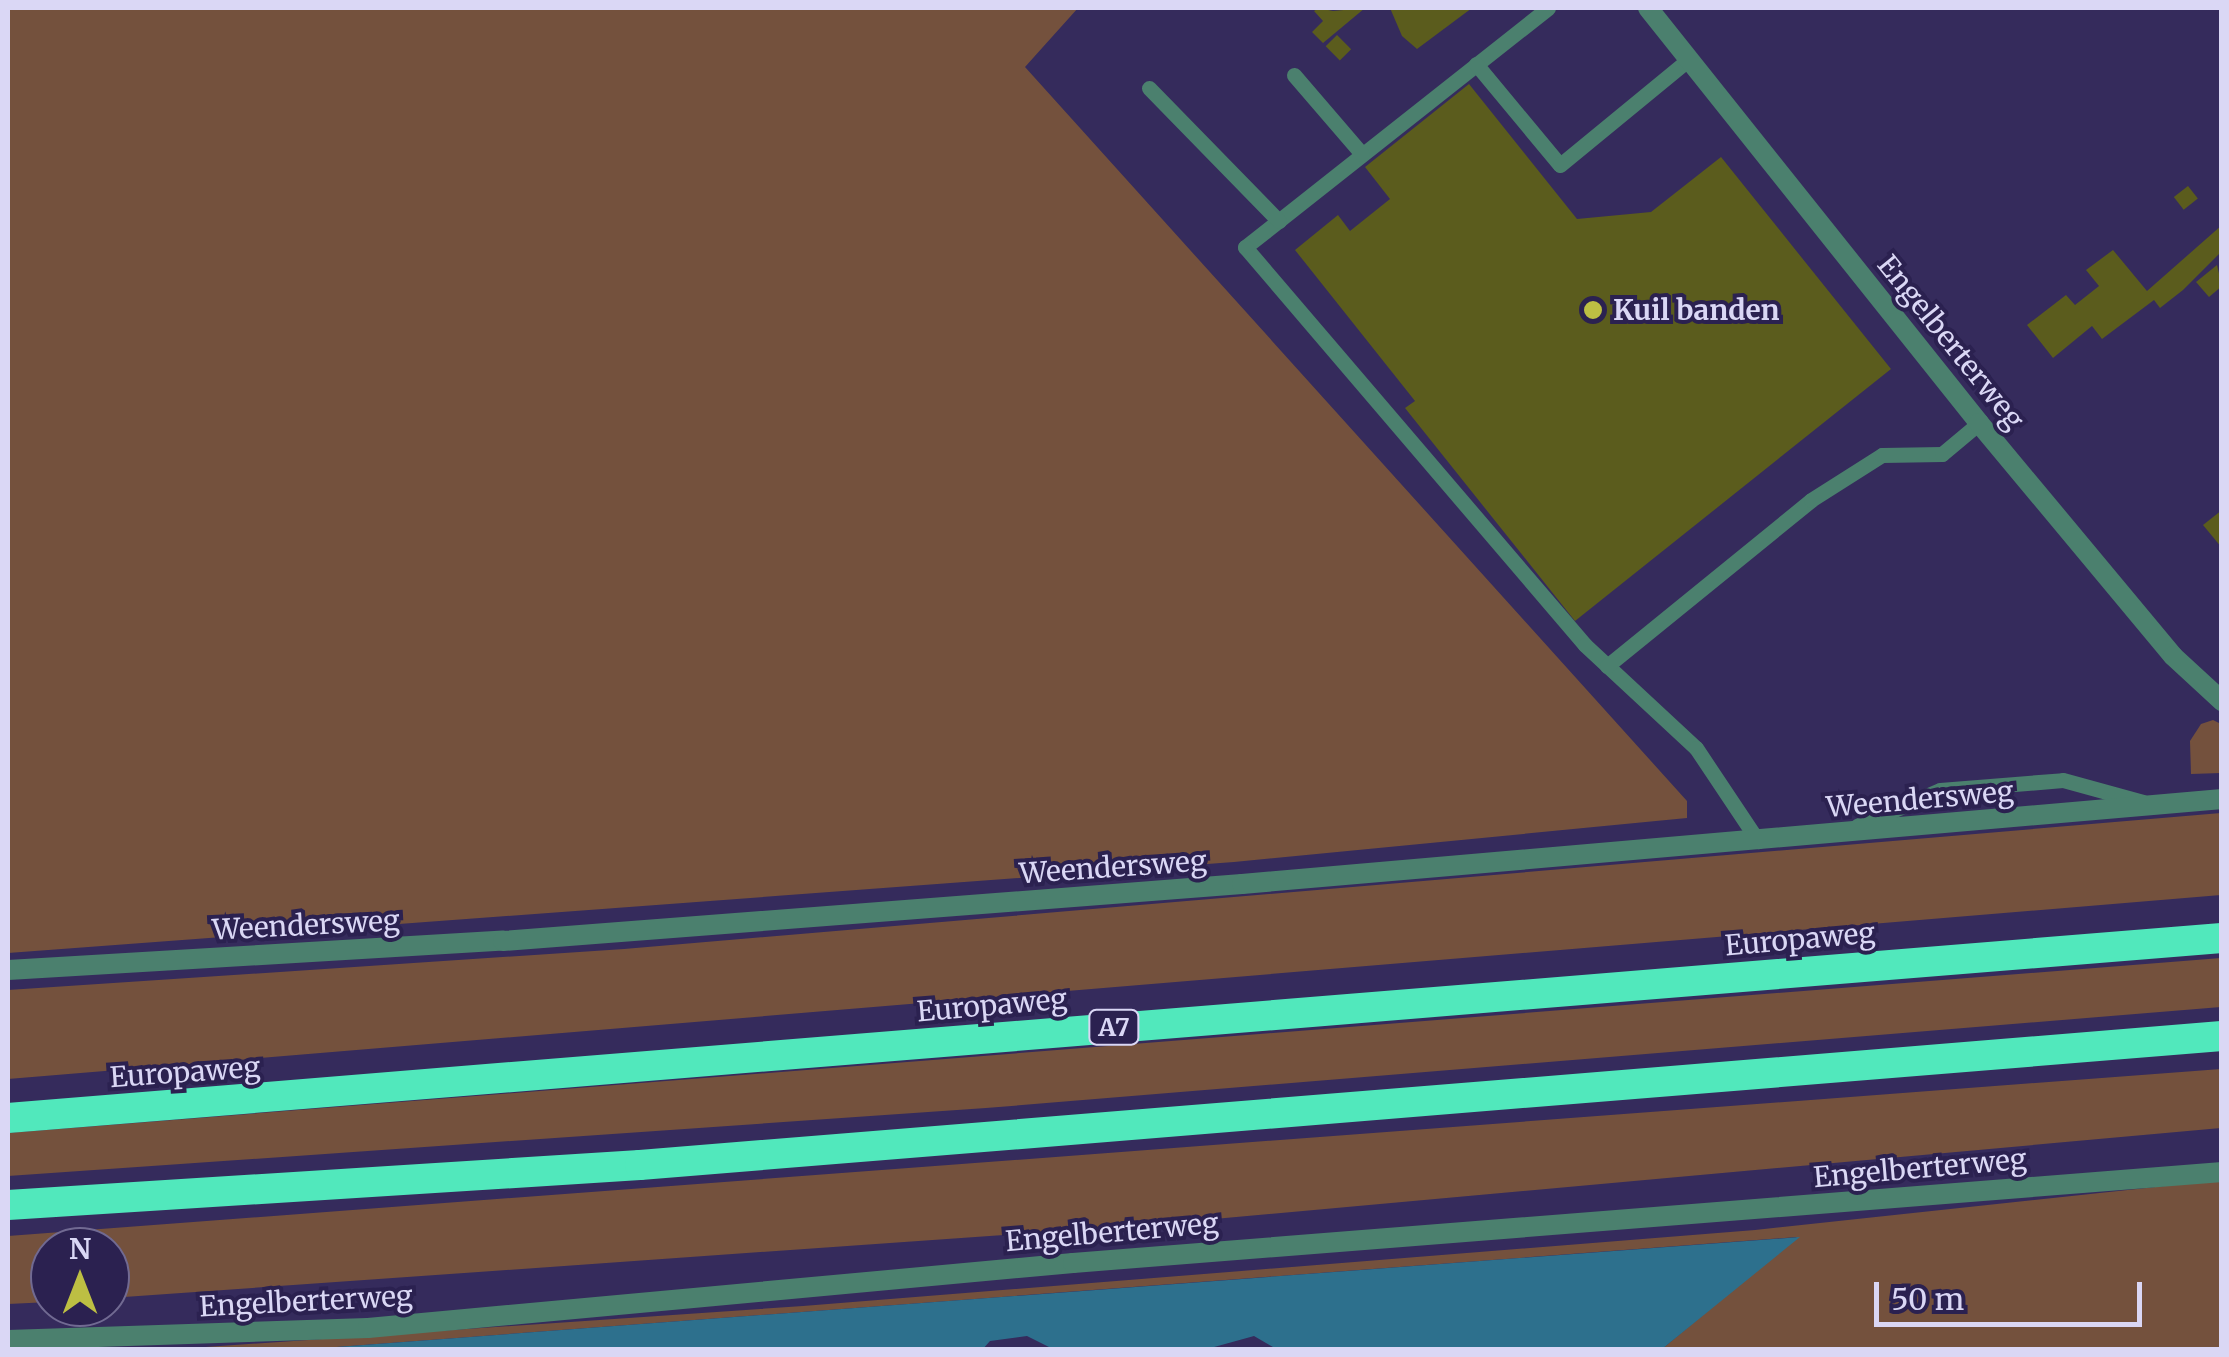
<!DOCTYPE html>
<html>
<head>
<meta charset="utf-8">
<style>
  body { margin:0 }
  #map { position:relative; width:2229px; height:1357px; overflow:hidden; background:#352b5c; font-family:Merriweather,serif }
  div>[style] { position:absolute }
  .green>* { inset:0; background:#74513d }
  .water>* { inset:0; background:#2d708d }
  .building>* { inset:0; background:#5b5c1d; transform-origin:0 0 }
  .service>* { height:15px; margin:-7.5px; padding:0 7.5px; transform-origin:7.5px; border-radius:7.5px; background:#4b806e }
  .minor>* { height:20px; margin:-10px; padding:0 10px; transform-origin:10px; border-radius:10px; background:#4b806e }
  .tertiary>* { height:20px; margin:-10px; padding:0 10px; transform-origin:10px; border-radius:10px; background:#4b806e }
  .motorway>* { height:30px; margin:-15px; padding:0 15px; transform-origin:15px; border-radius:15px; background:#51e8bc }
  .dots>* { width:28px; height:28px; translate:-50% -50%; box-sizing:border-box; border:5px solid #2b2150; border-radius:50% }
  span { translate:-50% -50%; white-space:nowrap; text-align:center; line-height:1.15; -webkit-text-stroke:8px #2b2150; paint-order:stroke }
  .shield-label span { padding:2px 8px; background:#2b2150; border:2px solid; border-radius:8px; -webkit-text-stroke-width:0 }
  .shield-label { font-size:25px; color:#dad7f5; font-weight:700 }
  .poi-label { font-size:28px; color:#dad7f5; font-weight:700 }
  .left { translate:0 -50%; text-align:left }
  .street-label { font-size:28px; color:#dad7f5 }
  .frame { position:absolute; inset:0; border:10px solid #dad7f5; pointer-events:none }
  .north { position:absolute; left:30px; top:1227px; width:100px; height:100px; box-sizing:border-box; background:#2b2150; border:2px solid #716a92; border-radius:50%; rotate:0deg; font-size:28px; font-weight:700; line-height:40px; text-align:center; color:#dad7f5 }
  .north::after { content:''; display:block; margin:auto; width:35px; height:45px; background:#bdbf43; clip-path:polygon(50% 0,100% 100%,50% 72%,0 100%) }
  .scale { position:absolute; left:1874px; top:1282px; width:268px; height:45px; box-sizing:border-box; border:5px solid #dad7f5; border-top:0; padding-left:12px; font-size:30px; line-height:35px; white-space:nowrap; color:#dad7f5; -webkit-text-stroke:8px #2b2150; paint-order:stroke }
</style>
</head>
<body>
<div id="map">
  <div class="green">
    <div style="clip-path:polygon(8px 8px,1078px 8px,1025px 67px,1687px 801px,1687px 818px,1234px 862px,8px 953px)"></div>
    <div style="clip-path:polygon(2213px 720px,2221px 724px,2221px 773px,2191px 774px,2190px 741px,2201px 724px)"></div>
    <div style="clip-path:polygon(2221px 813px,2221px 895px,8px 1079px,8px 990px,624px 949px)"></div>
    <div style="clip-path:polygon(2221px 958px,2221px 1007px,986px 1108px,8px 1176px,8px 1133px)"></div>
    <div style="clip-path:polygon(2221px 1069px,2221px 1128px,1159px 1224px,110px 1298px,110px 1247px,50px 1247px,50px 1302px,8px 1304px,8px 1236px)"></div>
    <div style="clip-path:polygon(2221px 1180px,2221px 1349px,1662px 1349px,1797px 1237px,310px 1349px,162px 1350px,803px 1306px,1755px 1230px)"></div>
  </div>
  <div class="water">
    <div style="clip-path:polygon(1800px 1237px,1662px 1349px,1278px 1350px,1254px 1336px,1207px 1349px,1055px 1350px,1027px 1336px,990px 1341px,982px 1350px,310px 1349px)"></div>
  </div>
  <div class="building">
    <div style="clip-path:polygon(1319px 8px,1333px 11px,1365px 8px,1323px 43px,1312px 32px,1323px 21px,1314px 11px)"></div>
    <div style="clip-path:polygon(1390px 8px,1472px 8px,1417px 49px,1402px 36px)"></div>
    <div style="left:1337px;top:35px;width:20px;height:16px;rotate:45deg"></div>
    <div style="clip-path:polygon(1469px 84px,1577px 219px,1651px 212px,1721px 157px,1891px 369px,1575px 621px,1405px 408px,1415px 401px,1295px 250px,1338px 215px,1350px 231px,1390px 199px,1365px 167px)"></div>
    <div style="left:2188px;top:186px;width:16px;height:18px;rotate:52deg"></div>
    <div style="clip-path:polygon(2222px 225px,2222px 251px,2183px 290px,2160px 308px,2154px 300px,2102px 339px,2092px 326px,2053px 358px,2027px 325px,2066px 295px,2075px 305px,2099px 286px,2086px 270px,2113px 250px,2147px 291px)"></div>
    <div style="clip-path:polygon(2217px 265px,2222px 286px,2209px 297px,2196px 282px)"></div>
    <div style="clip-path:polygon(2222px 510px,2222px 548px,2203px 525px)"></div>
  </div>
  <div class="service">
    <div style="left:1548px;top:8px;width:386px;rotate:141.7deg"></div>
    <div style="left:1245px;top:247px;width:523px;rotate:49.49deg"></div>
    <div style="left:1585px;top:645px;width:151px;rotate:42.9deg"></div>
    <div style="left:1696px;top:748px;width:112px;rotate:56.3deg"></div>
    <div style="left:1476px;top:64px;width:131px;rotate:50.3deg"></div>
    <div style="left:1560px;top:165px;width:167px;rotate:-39.4deg"></div>
    <div style="left:1294px;top:75px;width:104px;rotate:49.3deg"></div>
    <div style="left:1149px;top:88px;width:186px;rotate:45.7deg"></div>
    <div style="left:1607px;top:666px;width:263px;rotate:-39.1deg"></div>
    <div style="left:1811px;top:500px;width:84px;rotate:-32.4deg"></div>
    <div style="left:1882px;top:455px;width:60px;rotate:-1deg"></div>
    <div style="left:1942px;top:454px;width:48px;rotate:-40deg"></div>
    <div style="left:1857px;top:826px;width:90px;rotate:-23.4deg"></div>
    <div style="left:1940px;top:790px;width:123px;rotate:-4.6deg"></div>
    <div style="left:2063px;top:780px;width:83px;rotate:15.4deg"></div>
  </div>
  <div class="minor">
    <div style="left:8px;top:970px;width:496px;rotate:-3.4deg"></div>
    <div style="left:503px;top:941px;width:741px;rotate:-4.41deg"></div>
    <div style="left:1242px;top:884px;width:984px;rotate:-4.96deg"></div>
    <div style="left:8px;top:1340px;width:360px;rotate:-1.9deg"></div>
    <div style="left:368px;top:1328px;width:708px;rotate:-5.27deg"></div>
    <div style="left:1073px;top:1263px;width:1153px;rotate:-4.53deg"></div>
  </div>
  <div class="tertiary">
    <div style="left:1648px;top:8px;width:531px;rotate:51.42deg"></div>
    <div style="left:1979px;top:423px;width:303px;rotate:50.2deg"></div>
    <div style="left:2173px;top:656px;width:67px;rotate:42.6deg"></div>
  </div>
  <div class="motorway">
    <div style="left:8px;top:1118px;width:2221px;rotate:-4.65deg"></div>
    <div style="left:8px;top:1205px;width:633px;rotate:-3.62deg"></div>
    <div style="left:640px;top:1165px;width:1587px;rotate:-4.66deg"></div>
  </div>
  <div class="dots">
    <div style="left:1593px;top:310px;background:#bdbf43"></div>
  </div>
  <div class="shield-label">
    <span style="left:1114px;top:1027px">A7</span>
  </div>
  <div class="poi-label">
    <span class="left" style="left:1613px;top:310px">Kuil banden</span>
  </div>
  <div class="street-label">
    <span style="left:1951px;top:342px;rotate:51deg">Engelberterweg</span>
    <span style="left:1920px;top:799px;rotate:-5deg">Weendersweg</span>
    <span style="left:1113px;top:867px;rotate:-4deg">Weendersweg</span>
    <span style="left:306px;top:925px;rotate:-3deg">Weendersweg</span>
    <span style="left:1800px;top:939px;rotate:-5deg">Europaweg</span>
    <span style="left:992px;top:1005px;rotate:-5deg">Europaweg</span>
    <span style="left:185px;top:1072px;rotate:-4deg">Europaweg</span>
    <span style="left:1920px;top:1168px;rotate:-5deg">Engelberterweg</span>
    <span style="left:1112px;top:1232px;rotate:-5deg">Engelberterweg</span>
    <span style="left:306px;top:1301px;rotate:-3deg">Engelberterweg</span>
  </div>
  <div class="frame"></div>
  <div class="north">N</div>
  <div class="scale">50 m</div>
</div>
</body>
</html>
